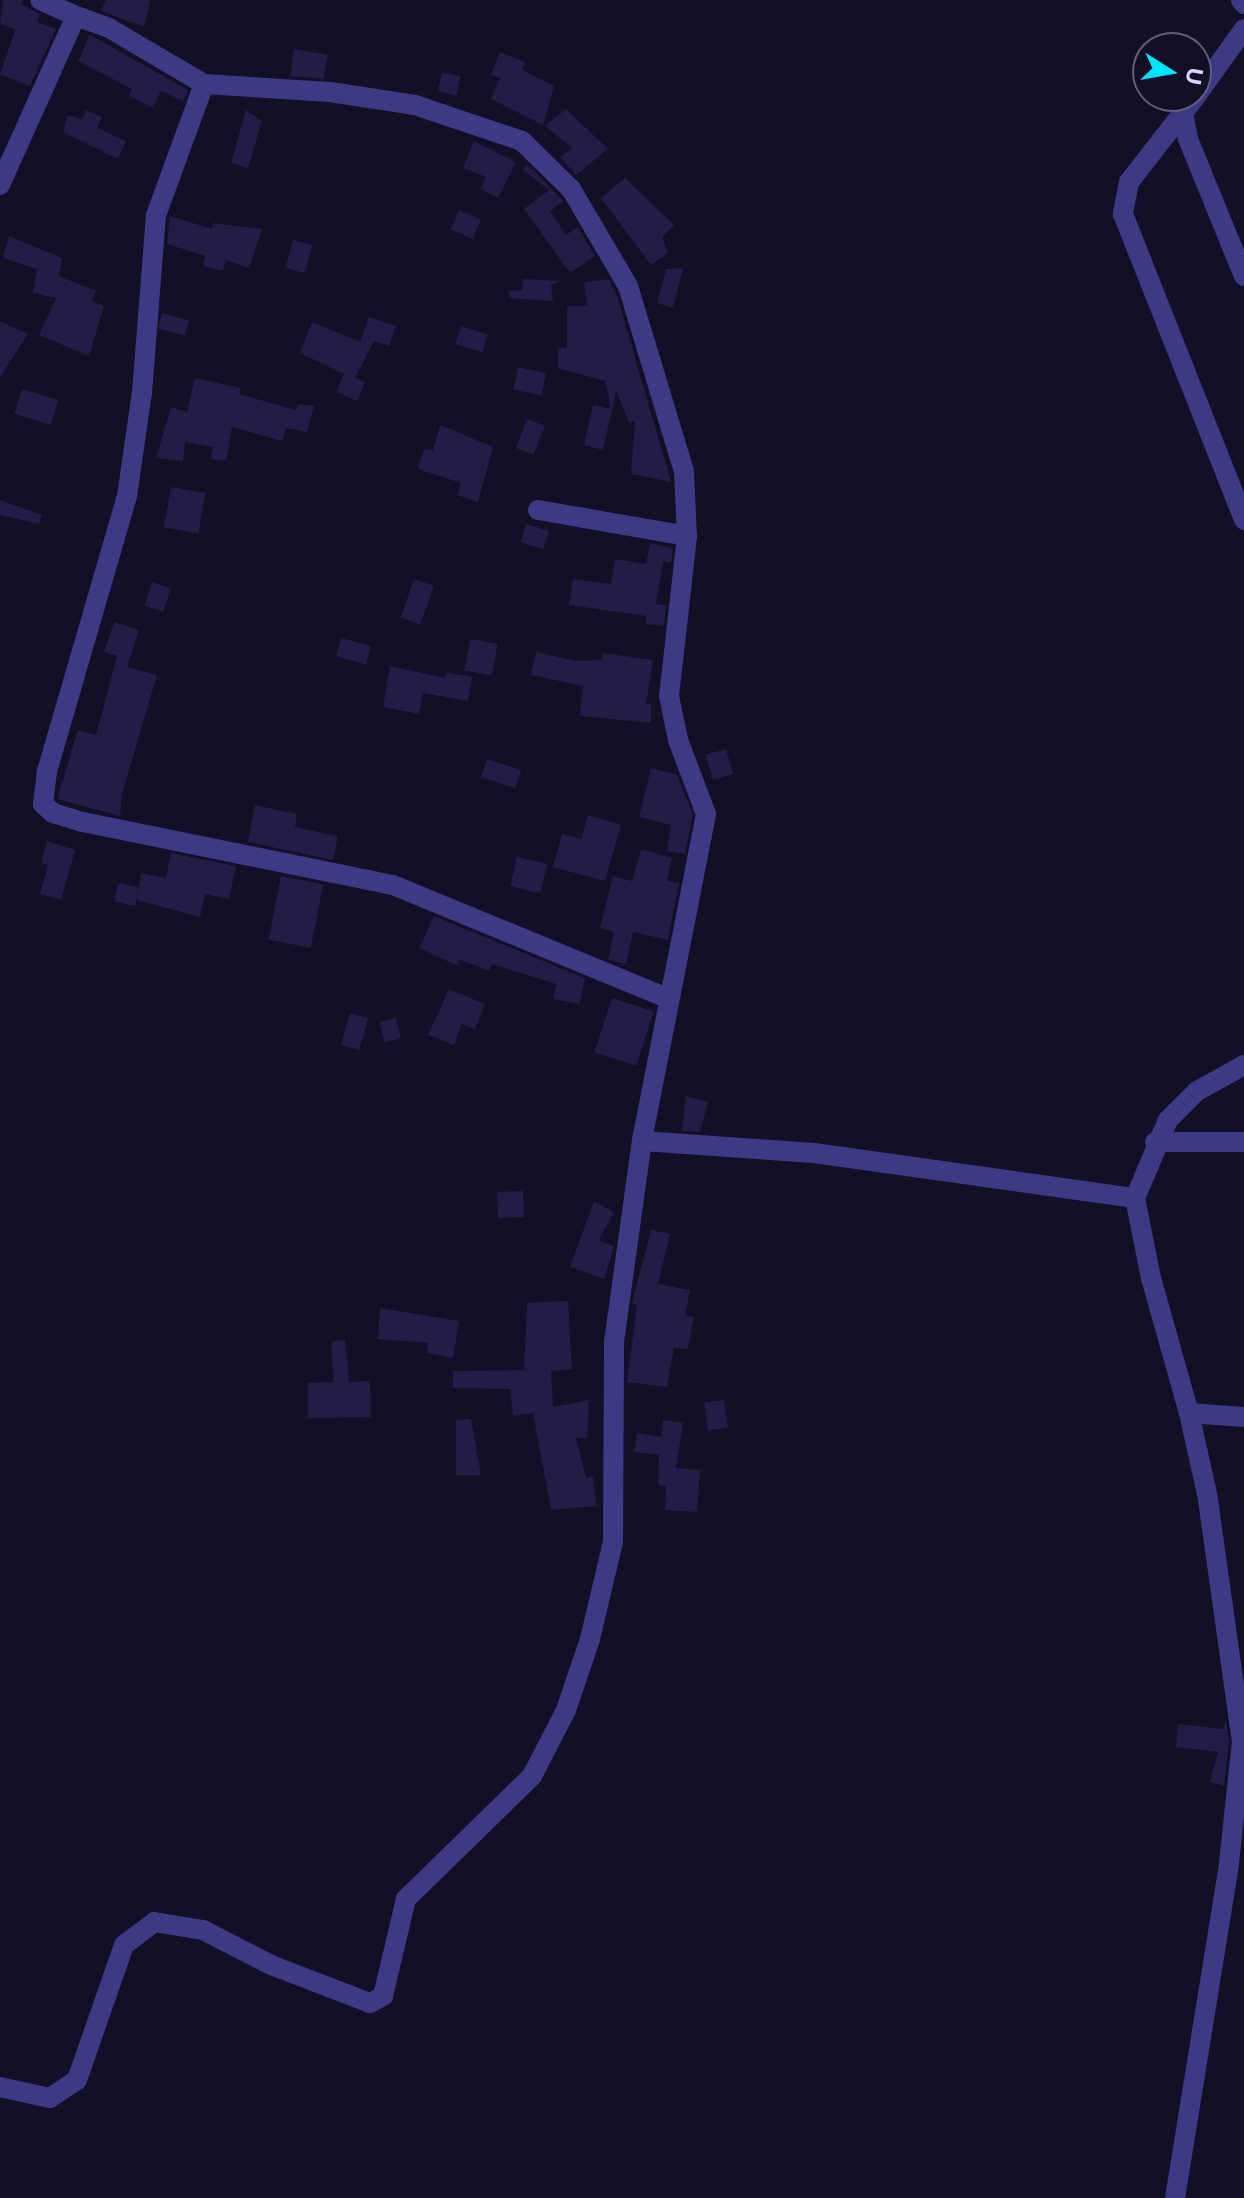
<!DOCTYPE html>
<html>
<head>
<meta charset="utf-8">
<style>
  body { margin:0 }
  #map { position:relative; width:1244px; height:2198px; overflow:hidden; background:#130f26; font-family:Montserrat,sans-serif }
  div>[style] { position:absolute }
  .building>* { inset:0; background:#241b47; transform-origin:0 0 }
  .minor>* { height:20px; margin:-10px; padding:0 10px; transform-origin:10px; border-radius:10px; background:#3d3a85 }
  span { translate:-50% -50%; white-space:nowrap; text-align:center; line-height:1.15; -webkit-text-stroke:6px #130f26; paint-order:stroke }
  .north { position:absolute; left:1132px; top:32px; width:80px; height:80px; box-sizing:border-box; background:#130f26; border:2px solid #625e7d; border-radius:50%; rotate:101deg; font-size:22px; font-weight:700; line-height:32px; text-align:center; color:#d9d4ff }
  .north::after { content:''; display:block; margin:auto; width:28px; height:36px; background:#00e5ff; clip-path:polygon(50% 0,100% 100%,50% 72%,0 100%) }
</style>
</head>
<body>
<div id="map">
  <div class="building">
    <div style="clip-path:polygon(3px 0,23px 0,21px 4px,40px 14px,37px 22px,56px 29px,30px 86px,0 74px,15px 30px,0 24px)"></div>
    <div style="clip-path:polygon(106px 0,150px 0,144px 27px,101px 11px)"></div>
    <div style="clip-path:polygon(90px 35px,188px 90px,183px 101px,161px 91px,153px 108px,129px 96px,132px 89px,78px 61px)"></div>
    <div style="clip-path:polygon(294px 49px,328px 55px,323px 79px,290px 76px)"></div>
    <div style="clip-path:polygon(500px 52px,525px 62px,522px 70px,554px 86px,543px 125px,491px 99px,500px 78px,491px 75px)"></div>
    <div style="left:442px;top:72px;width:19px;height:20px;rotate:12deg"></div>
    <div style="clip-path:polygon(566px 109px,608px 149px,576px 175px,560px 157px,572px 148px,545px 126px)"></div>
    <div style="clip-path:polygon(86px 110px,102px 117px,97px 128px,126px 141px,118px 159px,63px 132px,68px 115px,82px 119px)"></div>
    <div style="clip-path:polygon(246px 110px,262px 121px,248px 168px,231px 163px)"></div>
    <div style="clip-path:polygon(474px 141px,516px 162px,498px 198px,480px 189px,486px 177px,463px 168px)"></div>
    <div style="clip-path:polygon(527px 164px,563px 201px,550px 211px,566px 235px,578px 227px,595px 256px,570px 273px,524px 209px,549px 190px,523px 170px)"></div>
    <div style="clip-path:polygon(625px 178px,674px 225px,662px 237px,668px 253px,651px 265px,601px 198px)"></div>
    <div style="left:459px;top:210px;width:24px;height:21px;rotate:24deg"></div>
    <div style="clip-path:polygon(170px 216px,212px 229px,213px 223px,262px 229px,249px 268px,226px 260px,223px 271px,203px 266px,205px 256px,167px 244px)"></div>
    <div style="clip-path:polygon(9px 236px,62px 258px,59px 276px,96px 291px,92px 301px,104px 306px,89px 356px,39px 335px,56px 298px,33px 293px,37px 269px,3px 258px)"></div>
    <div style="left:293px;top:240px;width:20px;height:29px;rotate:15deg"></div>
    <div style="clip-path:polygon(683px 268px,673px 308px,657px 303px,666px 269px)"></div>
    <div style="clip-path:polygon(523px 279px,559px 281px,551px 286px,553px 301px,509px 298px,509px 291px,522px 290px)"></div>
    <div style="clip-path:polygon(609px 279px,618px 299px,671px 482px,631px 474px,635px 421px,629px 422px,616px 391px,603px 450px,584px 445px,593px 405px,611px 409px,605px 381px,558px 368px,558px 348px,567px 348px,567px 306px,587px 306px,584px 282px)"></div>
    <div style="left:162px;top:313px;width:28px;height:16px;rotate:15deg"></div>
    <div style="clip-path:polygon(369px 317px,396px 326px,389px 346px,374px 341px,355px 378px,365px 382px,357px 401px,336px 392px,344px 374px,300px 353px,312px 322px,360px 342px)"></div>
    <div style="clip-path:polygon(0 321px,28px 334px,0 377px)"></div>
    <div style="left:461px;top:326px;width:28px;height:19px;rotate:17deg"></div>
    <div style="left:518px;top:367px;width:29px;height:23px;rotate:12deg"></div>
    <div style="clip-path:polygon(195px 378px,241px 388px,239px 394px,296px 410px,298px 404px,314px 406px,307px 432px,286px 428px,282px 441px,232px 427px,226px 461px,211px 459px,213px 447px,185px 442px,183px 461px,156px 458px,171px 407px,187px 412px)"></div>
    <div style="left:22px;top:389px;width:38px;height:26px;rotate:17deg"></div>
    <div style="left:527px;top:419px;width:19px;height:31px;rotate:21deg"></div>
    <div style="clip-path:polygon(440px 425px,493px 447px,478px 502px,457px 495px,461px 483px,418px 469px,424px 449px,433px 450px)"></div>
    <div style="left:171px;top:487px;width:35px;height:41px;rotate:10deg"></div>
    <div style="clip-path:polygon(0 500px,42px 515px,39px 524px,0 515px)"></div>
    <div style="left:526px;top:524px;width:24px;height:19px;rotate:17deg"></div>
    <div style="clip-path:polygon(650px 543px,673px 548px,671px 563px,663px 561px,656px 604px,666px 606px,664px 626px,646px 624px,646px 616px,569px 605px,573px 579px,611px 584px,615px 559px,646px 564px)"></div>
    <div style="left:414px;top:579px;width:21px;height:41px;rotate:19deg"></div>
    <div style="left:152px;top:582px;width:20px;height:25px;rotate:18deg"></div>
    <div style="clip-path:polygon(114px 622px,139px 630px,127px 667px,157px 675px,122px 794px,120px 816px,57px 799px,78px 730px,96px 735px,117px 656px,104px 652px)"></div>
    <div style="left:341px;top:638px;width:31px;height:19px;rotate:15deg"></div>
    <div style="left:470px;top:639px;width:28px;height:32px;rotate:10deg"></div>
    <div style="clip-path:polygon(536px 652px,576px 661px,602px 660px,603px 653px,653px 660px,646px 704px,651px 704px,651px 723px,580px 716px,583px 686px,531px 675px)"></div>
    <div style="clip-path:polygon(390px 666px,445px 678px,446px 672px,472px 677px,468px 701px,423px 693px,419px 714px,383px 707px)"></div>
    <div style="left:726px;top:749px;width:26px;height:21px;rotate:74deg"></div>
    <div style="left:487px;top:759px;width:36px;height:19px;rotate:18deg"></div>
    <div style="clip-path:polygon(651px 768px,677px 775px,693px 815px,685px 854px,667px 851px,671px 825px,639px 817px)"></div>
    <div style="clip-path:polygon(255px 805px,297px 814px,295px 827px,338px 836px,333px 860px,248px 842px)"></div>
    <div style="clip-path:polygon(588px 815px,621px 825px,605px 881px,553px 867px,562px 834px,581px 839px)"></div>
    <div style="clip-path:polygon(47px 841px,75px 850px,61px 900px,40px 894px,48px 865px,41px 863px)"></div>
    <div style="clip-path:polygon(641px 849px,672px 858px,667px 880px,679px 883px,668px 940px,633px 932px,626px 964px,608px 960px,614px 932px,600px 928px,613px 876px,632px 881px)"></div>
    <div style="clip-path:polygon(171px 853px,236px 866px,229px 899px,205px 894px,200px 917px,137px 900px,141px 873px,166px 878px)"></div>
    <div style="left:517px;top:857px;width:31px;height:30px;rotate:13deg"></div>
    <div style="left:281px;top:876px;width:43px;height:65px;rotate:11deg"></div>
    <div style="left:118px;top:883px;width:21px;height:19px;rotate:11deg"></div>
    <div style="clip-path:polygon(434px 916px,585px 978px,580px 1004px,553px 999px,556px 984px,492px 964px,489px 971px,460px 960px,458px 966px,419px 948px)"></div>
    <div style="clip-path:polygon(449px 989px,485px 1004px,475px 1029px,462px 1024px,454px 1045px,428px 1035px)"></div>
    <div style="left:612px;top:998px;width:44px;height:57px;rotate:18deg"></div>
    <div style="left:350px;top:1013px;width:19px;height:33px;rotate:16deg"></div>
    <div style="left:396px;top:1018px;width:21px;height:17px;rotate:76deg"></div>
    <div style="clip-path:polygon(686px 1096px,708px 1102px,700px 1132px,682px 1131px)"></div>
    <div style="left:523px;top:1191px;width:26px;height:26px;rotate:88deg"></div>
    <div style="clip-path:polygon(594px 1201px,614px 1212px,599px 1240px,614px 1246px,604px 1279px,570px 1267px)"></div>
    <div style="clip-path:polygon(651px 1230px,670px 1234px,658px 1284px,690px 1290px,685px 1316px,694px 1317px,688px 1349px,674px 1348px,667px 1387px,627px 1382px,637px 1305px,632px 1304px,634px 1295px)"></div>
    <div style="clip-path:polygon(568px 1301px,572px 1369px,551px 1371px,553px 1407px,589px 1400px,587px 1438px,576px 1438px,586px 1478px,593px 1477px,596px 1506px,551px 1510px,533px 1413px,513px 1416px,510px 1389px,453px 1388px,453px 1371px,524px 1370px,527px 1303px)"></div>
    <div style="clip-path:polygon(380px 1308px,459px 1321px,453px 1358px,427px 1353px,428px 1343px,378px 1339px)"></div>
    <div style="clip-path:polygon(345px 1340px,349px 1382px,370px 1381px,371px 1417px,308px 1418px,308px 1383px,334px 1382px,331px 1341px)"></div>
    <div style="left:724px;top:1400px;width:28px;height:20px;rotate:82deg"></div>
    <div style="clip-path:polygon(471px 1419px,481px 1475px,456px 1475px,456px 1420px)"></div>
    <div style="clip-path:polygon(663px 1420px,683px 1423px,676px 1468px,700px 1470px,697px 1512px,665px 1510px,666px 1486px,658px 1485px,659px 1455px,634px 1452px,637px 1433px,661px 1437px)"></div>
    <div style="clip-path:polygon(1226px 1720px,1229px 1742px,1224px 1786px,1210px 1782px,1218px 1752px,1176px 1747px,1178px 1724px,1223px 1729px)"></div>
  </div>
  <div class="minor">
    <div style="left:1241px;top:0;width:5px;rotate:53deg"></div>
    <div style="left:76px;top:16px;width:35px;rotate:20deg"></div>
    <div style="left:109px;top:28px;width:110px;rotate:30.5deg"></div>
    <div style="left:204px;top:84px;width:126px;rotate:3.6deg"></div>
    <div style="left:330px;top:92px;width:86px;rotate:8.7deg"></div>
    <div style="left:415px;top:105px;width:113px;rotate:18.6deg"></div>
    <div style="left:522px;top:141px;width:69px;rotate:44.4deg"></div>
    <div style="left:571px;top:189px;width:113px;rotate:59.6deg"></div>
    <div style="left:628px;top:286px;width:193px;rotate:73.2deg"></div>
    <div style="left:684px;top:471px;width:65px;rotate:87.4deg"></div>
    <div style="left:687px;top:536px;width:161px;rotate:96.4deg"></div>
    <div style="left:669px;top:696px;width:45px;rotate:78.4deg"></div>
    <div style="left:678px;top:740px;width:79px;rotate:69.3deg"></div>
    <div style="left:706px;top:814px;width:333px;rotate:101.1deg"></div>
    <div style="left:642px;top:1141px;width:172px;rotate:4deg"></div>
    <div style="left:814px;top:1153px;width:324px;rotate:8deg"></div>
    <div style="left:204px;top:84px;width:140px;rotate:110.1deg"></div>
    <div style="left:156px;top:215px;width:178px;rotate:94.5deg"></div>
    <div style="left:142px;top:392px;width:105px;rotate:98.2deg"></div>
    <div style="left:127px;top:496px;width:286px;rotate:106.2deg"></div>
    <div style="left:47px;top:771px;width:33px;rotate:97deg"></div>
    <div style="left:43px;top:804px;width:13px;rotate:42deg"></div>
    <div style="left:53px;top:813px;width:31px;rotate:17deg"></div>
    <div style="left:83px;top:822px;width:316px;rotate:11.5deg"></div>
    <div style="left:393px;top:885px;width:299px;rotate:22.4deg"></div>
    <div style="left:1196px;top:96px;width:109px;rotate:127.9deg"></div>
    <div style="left:1129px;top:182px;width:33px;rotate:101deg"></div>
    <div style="left:1123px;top:214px;width:329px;rotate:68.4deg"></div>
    <div style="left:1196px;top:96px;width:82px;rotate:-54.4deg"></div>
    <div style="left:1183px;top:113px;width:26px;rotate:79deg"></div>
    <div style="left:1188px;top:139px;width:148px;rotate:67.8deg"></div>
    <div style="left:0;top:185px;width:185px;rotate:-65.8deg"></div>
    <div style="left:76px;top:16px;width:39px;rotate:-156deg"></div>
    <div style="left:538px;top:510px;width:151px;rotate:9.9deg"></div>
    <div style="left:1244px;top:1065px;width:54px;rotate:151deg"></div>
    <div style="left:1197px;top:1091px;width:41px;rotate:135deg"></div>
    <div style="left:1168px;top:1120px;width:85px;rotate:112.9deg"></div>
    <div style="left:1135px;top:1198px;width:82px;rotate:78.7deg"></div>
    <div style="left:1151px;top:1278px;width:140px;rotate:74.3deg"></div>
    <div style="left:1189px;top:1413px;width:55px;rotate:4.2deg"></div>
    <div style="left:1155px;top:1142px;width:89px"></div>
    <div style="left:0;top:2087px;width:51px;rotate:12.4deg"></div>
    <div style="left:50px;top:2098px;width:32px;rotate:-34deg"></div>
    <div style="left:77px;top:2080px;width:143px;rotate:-70.8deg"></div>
    <div style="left:124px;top:1945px;width:38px;rotate:-37deg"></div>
    <div style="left:154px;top:1922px;width:50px;rotate:9.3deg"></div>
    <div style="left:203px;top:1930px;width:76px;rotate:27.2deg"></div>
    <div style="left:271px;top:1965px;width:106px;rotate:21deg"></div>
    <div style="left:370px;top:2003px;width:15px;rotate:-28deg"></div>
    <div style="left:383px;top:1996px;width:100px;rotate:-76.7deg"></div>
    <div style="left:406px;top:1899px;width:176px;rotate:-44.3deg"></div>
    <div style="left:532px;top:1776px;width:74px;rotate:-62.7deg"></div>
    <div style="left:566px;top:1710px;width:75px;rotate:-71.3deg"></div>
    <div style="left:590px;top:1639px;width:100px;rotate:-76.7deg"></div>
    <div style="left:613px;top:1542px;width:200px;rotate:-89.7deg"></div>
    <div style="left:614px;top:1342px;width:203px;rotate:-82.1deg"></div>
    <div style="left:1175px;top:2198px;width:339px;rotate:-80.8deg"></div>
    <div style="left:1229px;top:1863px;width:122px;rotate:-83.9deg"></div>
    <div style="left:1242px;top:1742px;width:250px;rotate:-98deg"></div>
    <div style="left:1207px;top:1494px;width:83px;rotate:-102.5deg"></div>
  </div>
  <div class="north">U</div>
</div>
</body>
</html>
